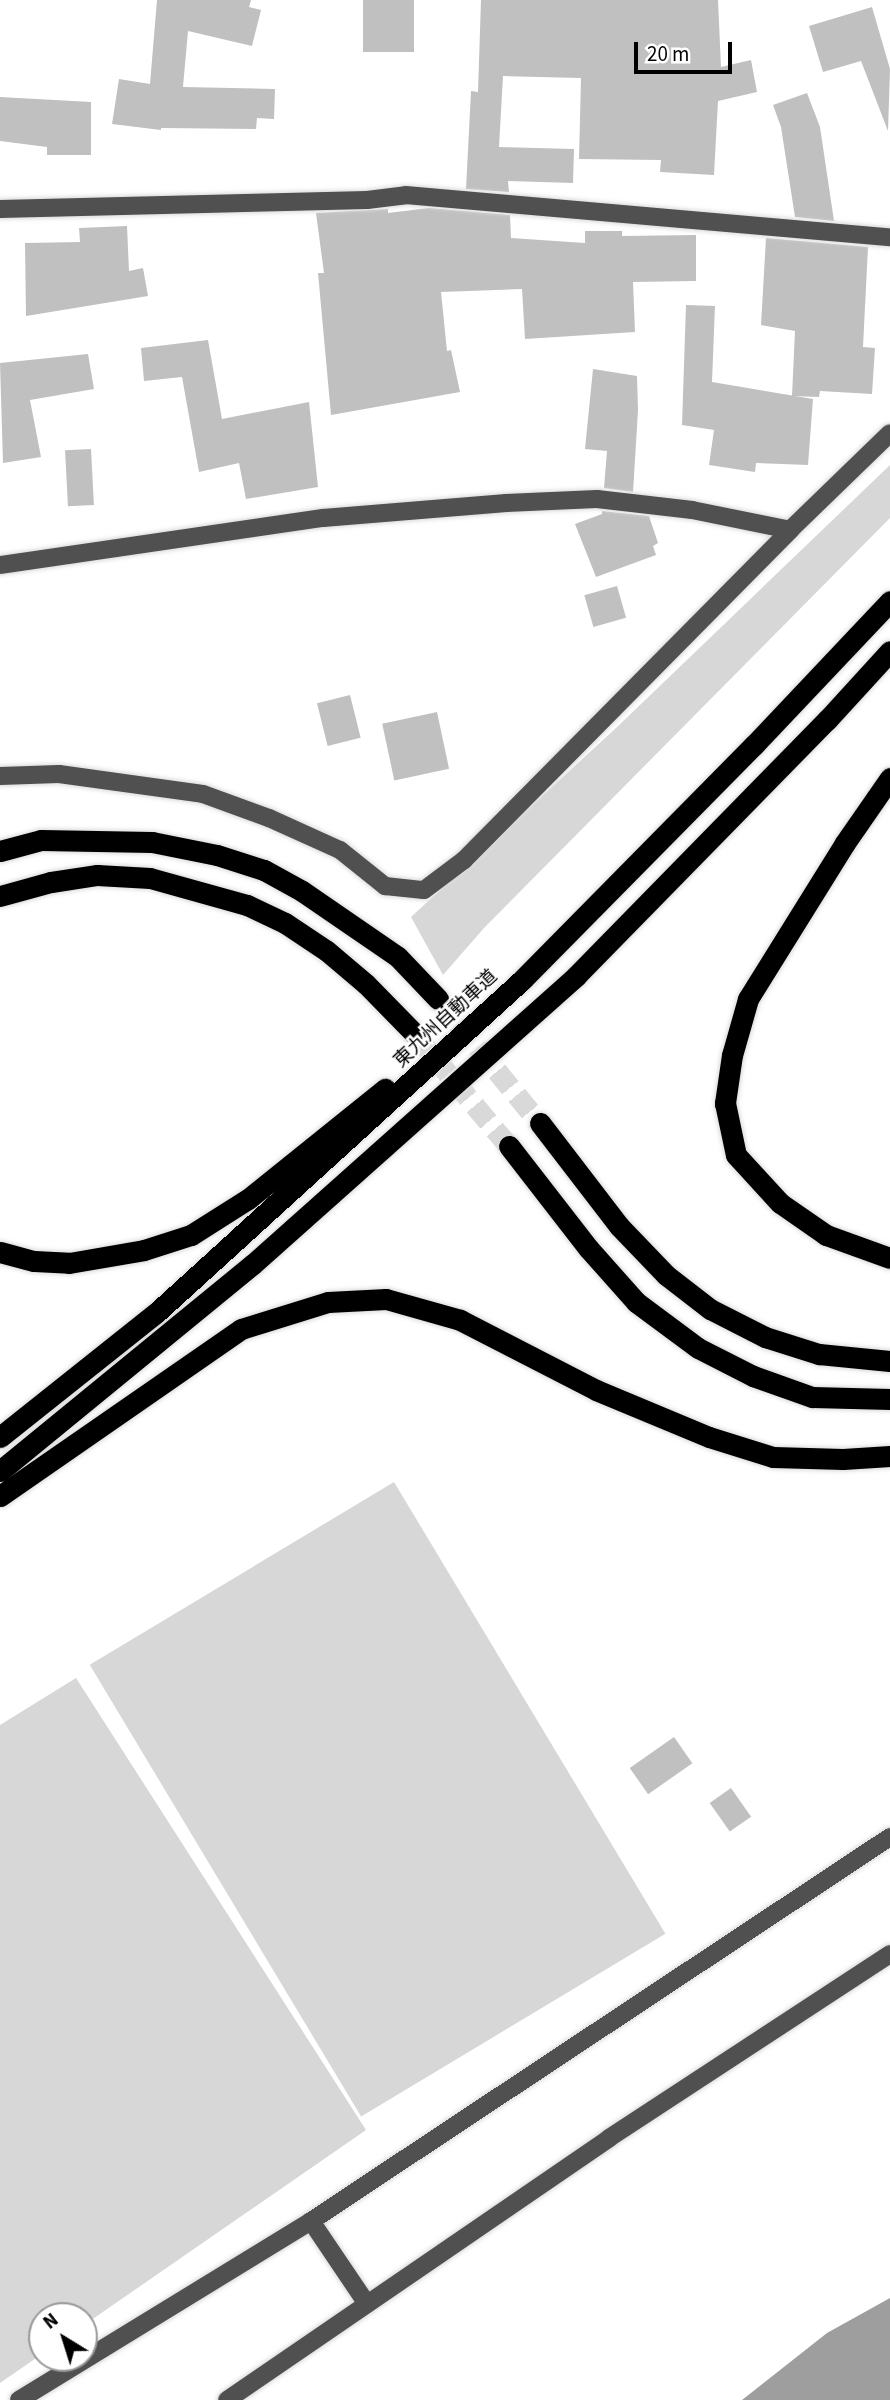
<!DOCTYPE html>
<html>
<head>
<meta charset="utf-8">
<style>
  body { margin:0 }
  #map { position:relative; width:890px; height:2400px; overflow:hidden; background:#fff; font-family:"Source Sans 3","Noto Sans JP",sans-serif }
  div>[style] { position:absolute }
  .green>* { inset:0; background:#d7d7d7; transform-origin:0 0 }
  .water>* { inset:0; background:#9e9e9e }
  .building>* { inset:0; background:#c0c0c0; transform-origin:0 0 }
  .highway-tunnel>* { height:21px; margin-top:-10.5px; transform-origin:0; background:repeating-linear-gradient(90deg,#d9d9d9 0 21px,transparent 0 31px) }
  .roads { filter:drop-shadow(0 0 2px #dbdbdb) drop-shadow(0 0 2px #dbdbdb) }
  .minor>* { height:18px; margin:-9px; padding:0 9px; transform-origin:9px; border-radius:9px; background:#505050 }
  .highway>* { height:21px; margin:-10.5px; padding:0 10.5px; transform-origin:10.5px; border-radius:10.5px; background:#000 }
  span { translate:-50% -50%; white-space:nowrap; text-align:center; line-height:1.15; -webkit-text-stroke:5px #fff; paint-order:stroke }
  .street-label { font-size:19px; color:#000 }
  .north { position:absolute; left:28px; top:2302px; width:70px; height:70px; box-sizing:border-box; background:#fff; border:2px solid #999; border-radius:50%; rotate:322deg; font-size:19px; font-weight:700; line-height:28px; text-align:center; color:#000 }
  .north::after { content:''; display:block; margin:auto; width:24px; height:32px; background:#000; clip-path:polygon(50% 0,100% 100%,50% 72%,0 100%) }
  .scale { position:absolute; left:634px; top:42px; width:98px; height:32px; box-sizing:border-box; border:4px solid #000; border-top:0; padding-left:9px; font-size:21px; line-height:24px; white-space:nowrap; color:#000; -webkit-text-stroke:5px #fff; paint-order:stroke }
</style>
</head>
<body>
<div id="map">
  <div class="green">
    <div style="clip-path:polygon(890px 465px,890px 518px,484px 928px,443px 975px,411px 917px,616px 728px)"></div>
    <div style="left:394px;top:1482px;width:527px;height:355px;rotate:59deg"></div>
    <div style="clip-path:polygon(76px 1678px,366px 2130px,84px 2325px,84px 2316px,42px 2316px,42px 2354px,0 2383px,0 1725px)"></div>
  </div>
  <div class="water">
    <div style="clip-path:polygon(890px 2298px,890px 2400px,742px 2400px,827px 2333px)"></div>
  </div>
  <div class="building">
    <div style="clip-path:polygon(157px 0,251px 0,249px 7px,261px 10px,252px 46px,188px 31px,183px 87px,275px 89px,274px 119px,257px 118px,256px 129px,161px 128px,161px 130px,112px 124px,119px 79px,150px 84px)"></div>
    <div style="left:363px;top:0;width:51px;height:52px"></div>
    <div style="clip-path:polygon(481px 0,718px 0,721px 67px,751px 60px,757px 92px,718px 101px,714px 175px,660px 172px,661px 160px,579px 159px,581px 78px,503px 76px,499px 147px,574px 149px,573px 183px,508px 181px,509px 192px,466px 189px,471px 91px,478px 92px)"></div>
    <div style="clip-path:polygon(872px 7px,890px 69px,888px 131px,861px 61px,823px 72px,809px 26px)"></div>
    <div style="clip-path:polygon(807px 93px,820px 127px,834px 221px,795px 217px,781px 127px,773px 105px)"></div>
    <div style="clip-path:polygon(0 97px,91px 102px,91px 155px,47px 155px,47px 147px,0 141px)"></div>
    <div style="clip-path:polygon(429px 208px,510px 215px,511px 238px,585px 243px,585px 231px,622px 231px,622px 236px,696px 235px,696px 281px,633px 282px,635px 332px,525px 339px,522px 289px,441px 292px,447px 351px,451px 350px,460px 392px,331px 415px,318px 273px,324px 273px,316px 213px,388px 209px,388px 213px)"></div>
    <div style="clip-path:polygon(127px 226px,129px 271px,143px 268px,148px 296px,26px 316px,25px 243px,80px 242px,79px 228px)"></div>
    <div style="clip-path:polygon(766px 238px,868px 247px,863px 347px,875px 348px,872px 394px,820px 391px,819px 397px,792px 396px,795px 331px,761px 325px)"></div>
    <div style="clip-path:polygon(686px 305px,715px 306px,712px 382px,813px 399px,808px 465px,756px 463px,755px 472px,709px 465px,714px 430px,682px 425px)"></div>
    <div style="clip-path:polygon(208px 340px,222px 419px,309px 402px,318px 487px,246px 499px,239px 463px,199px 472px,182px 377px,144px 381px,141px 348px)"></div>
    <div style="clip-path:polygon(88px 354px,94px 389px,30px 400px,41px 457px,3px 463px,0 363px)"></div>
    <div style="clip-path:polygon(593px 369px,637px 376px,638px 410px,633px 492px,604px 488px,607px 451px,585px 449px)"></div>
    <div style="left:91px;top:449px;width:56px;height:26px;rotate:87deg"></div>
    <div style="clip-path:polygon(602px 511px,649px 516px,658px 543px,653px 546px,656px 555px,596px 577px,575px 524px,602px 514px)"></div>
    <div style="left:617px;top:586px;width:33px;height:34px;rotate:74deg"></div>
    <div style="left:350px;top:695px;width:44px;height:34px;rotate:76deg"></div>
    <div style="left:437px;top:712px;width:58px;height:56px;rotate:78deg"></div>
    <div style="left:674px;top:1737px;width:32px;height:54px;rotate:55deg"></div>
    <div style="left:731px;top:1788px;width:35px;height:26px;rotate:55deg"></div>
  </div>
  <div class="highway-tunnel">
    <div style="left:438px;top:999px;width:161px;rotate:50.6deg"></div>
    <div style="left:415px;top:1034px;width:146px;rotate:50deg"></div>
  </div>
  <div class="roads">
    <div class="minor">
      <div style="left:0;top:209px;width:367px;rotate:-1.4deg"></div>
      <div style="left:367px;top:200px;width:39px;rotate:-7deg"></div>
      <div style="left:406px;top:195px;width:486px;rotate:5deg"></div>
      <div style="left:0;top:565px;width:326px;rotate:-8.3deg"></div>
      <div style="left:323px;top:518px;width:184px;rotate:-4.7deg"></div>
      <div style="left:506px;top:503px;width:91px;rotate:-2.5deg"></div>
      <div style="left:597px;top:499px;width:96px;rotate:6.6deg"></div>
      <div style="left:692px;top:510px;width:100px;rotate:11.5deg"></div>
      <div style="left:0;top:776px;width:59px;rotate:-1.9deg"></div>
      <div style="left:59px;top:774px;width:145px;rotate:7.9deg"></div>
      <div style="left:203px;top:794px;width:70px;rotate:20deg"></div>
      <div style="left:269px;top:818px;width:78px;rotate:24.3deg"></div>
      <div style="left:340px;top:850px;width:58px;rotate:38.7deg"></div>
      <div style="left:385px;top:886px;width:39px;rotate:6deg"></div>
      <div style="left:424px;top:890px;width:50px;rotate:-36.9deg"></div>
      <div style="left:464px;top:860px;width:464px;rotate:-45.3deg"></div>
      <div style="left:790px;top:530px;width:139px;rotate:-44.1deg"></div>
      <div style="left:311px;top:2221px;width:100px;rotate:56deg"></div>
      <div style="left:19px;top:2400px;width:342px;rotate:-31.5deg"></div>
      <div style="left:311px;top:2221px;width:695px;rotate:-33.55deg"></div>
      <div style="left:227px;top:2400px;width:463px;rotate:-34.4deg"></div>
      <div style="left:609px;top:2138px;width:336px;rotate:-33.2deg"></div>
    </div>
    <div class="highway">
      <div style="left:890px;top:778px;width:79px;rotate:124.7deg"></div>
      <div style="left:845px;top:843px;width:184px;rotate:121.9deg"></div>
      <div style="left:748px;top:999px;width:58px;rotate:105.9deg"></div>
      <div style="left:732px;top:1055px;width:49px;rotate:98.3deg"></div>
      <div style="left:725px;top:1103px;width:53px;rotate:78.1deg"></div>
      <div style="left:736px;top:1155px;width:65px;rotate:47.5deg"></div>
      <div style="left:780px;top:1203px;width:56px;rotate:34.8deg"></div>
      <div style="left:826px;top:1235px;width:68px;rotate:19.8deg"></div>
      <div style="left:0;top:851px;width:42px;rotate:-15deg"></div>
      <div style="left:41px;top:840px;width:111px;rotate:1deg"></div>
      <div style="left:152px;top:842px;width:66px;rotate:11.3deg"></div>
      <div style="left:217px;top:855px;width:49px;rotate:17.7deg"></div>
      <div style="left:264px;top:870px;width:43px;rotate:28.9deg"></div>
      <div style="left:302px;top:891px;width:116px;rotate:34.5deg"></div>
      <div style="left:398px;top:957px;width:58px;rotate:46.4deg"></div>
      <div style="left:0;top:896px;width:53px;rotate:-15.4deg"></div>
      <div style="left:51px;top:882px;width:47px;rotate:-8.7deg"></div>
      <div style="left:97px;top:875px;width:53px;rotate:3.2deg"></div>
      <div style="left:150px;top:878px;width:101px;rotate:15.6deg"></div>
      <div style="left:247px;top:905px;width:42px;rotate:25.3deg"></div>
      <div style="left:285px;top:923px;width:50px;rotate:33.7deg"></div>
      <div style="left:327px;top:951px;width:51px;rotate:40.2deg"></div>
      <div style="left:366px;top:984px;width:70px;rotate:45.6deg"></div>
      <div style="left:540px;top:1123px;width:130px;rotate:52.5deg"></div>
      <div style="left:619px;top:1226px;width:68px;rotate:46.2deg"></div>
      <div style="left:666px;top:1275px;width:56px;rotate:37.7deg"></div>
      <div style="left:710px;top:1309px;width:62px;rotate:27deg"></div>
      <div style="left:765px;top:1337px;width:57px;rotate:17.5deg"></div>
      <div style="left:819px;top:1354px;width:71px;rotate:5.6deg"></div>
      <div style="left:509px;top:1146px;width:130px;rotate:52.2deg"></div>
      <div style="left:589px;top:1249px;width:71px;rotate:48.4deg"></div>
      <div style="left:636px;top:1302px;width:77px;rotate:36.6deg"></div>
      <div style="left:698px;top:1348px;width:62px;rotate:27deg"></div>
      <div style="left:753px;top:1376px;width:63px;rotate:19.6deg"></div>
      <div style="left:812px;top:1397px;width:78px;rotate:1.5deg"></div>
      <div style="left:0;top:1252px;width:35px;rotate:15deg"></div>
      <div style="left:34px;top:1261px;width:35px;rotate:3deg"></div>
      <div style="left:69px;top:1263px;width:76px;rotate:-9.8deg"></div>
      <div style="left:144px;top:1250px;width:49px;rotate:-17.7deg"></div>
      <div style="left:191px;top:1235px;width:67px;rotate:-32.3deg"></div>
      <div style="left:248px;top:1199px;width:176px;rotate:-38.8deg"></div>
      <div style="left:0;top:1437px;width:199px;rotate:-38.5deg"></div>
      <div style="left:156px;top:1313px;width:495px;rotate:-42.3deg"></div>
      <div style="left:522px;top:980px;width:330px;rotate:-45.4deg"></div>
      <div style="left:754px;top:745px;width:198px;rotate:-46.6deg"></div>
      <div style="left:0;top:1471px;width:327px;rotate:-39.3deg"></div>
      <div style="left:253px;top:1264px;width:433px;rotate:-41.7deg"></div>
      <div style="left:576px;top:976px;width:359px;rotate:-45.6deg"></div>
      <div style="left:827px;top:720px;width:93px;rotate:-47.6deg"></div>
      <div style="left:0;top:1496px;width:293px;rotate:-34.7deg"></div>
      <div style="left:241px;top:1329px;width:91px;rotate:-17.2deg"></div>
      <div style="left:328px;top:1302px;width:58px;rotate:-3deg"></div>
      <div style="left:386px;top:1299px;width:77px;rotate:15.8deg"></div>
      <div style="left:460px;top:1320px;width:153px;rotate:27.2deg"></div>
      <div style="left:596px;top:1390px;width:122px;rotate:22.6deg"></div>
      <div style="left:709px;top:1437px;width:67px;rotate:17.4deg"></div>
      <div style="left:773px;top:1457px;width:70px;rotate:1.6deg"></div>
      <div style="left:843px;top:1459px;width:47px;rotate:-3.7deg"></div>
    </div>
  </div>
  <div class="street-label">
    <span style="left:446px;top:1019px;rotate:-43deg">東九州自動車道</span>
  </div>
  <div class="north">N</div>
  <div class="scale">20 m</div>
</div>
</body>
</html>
